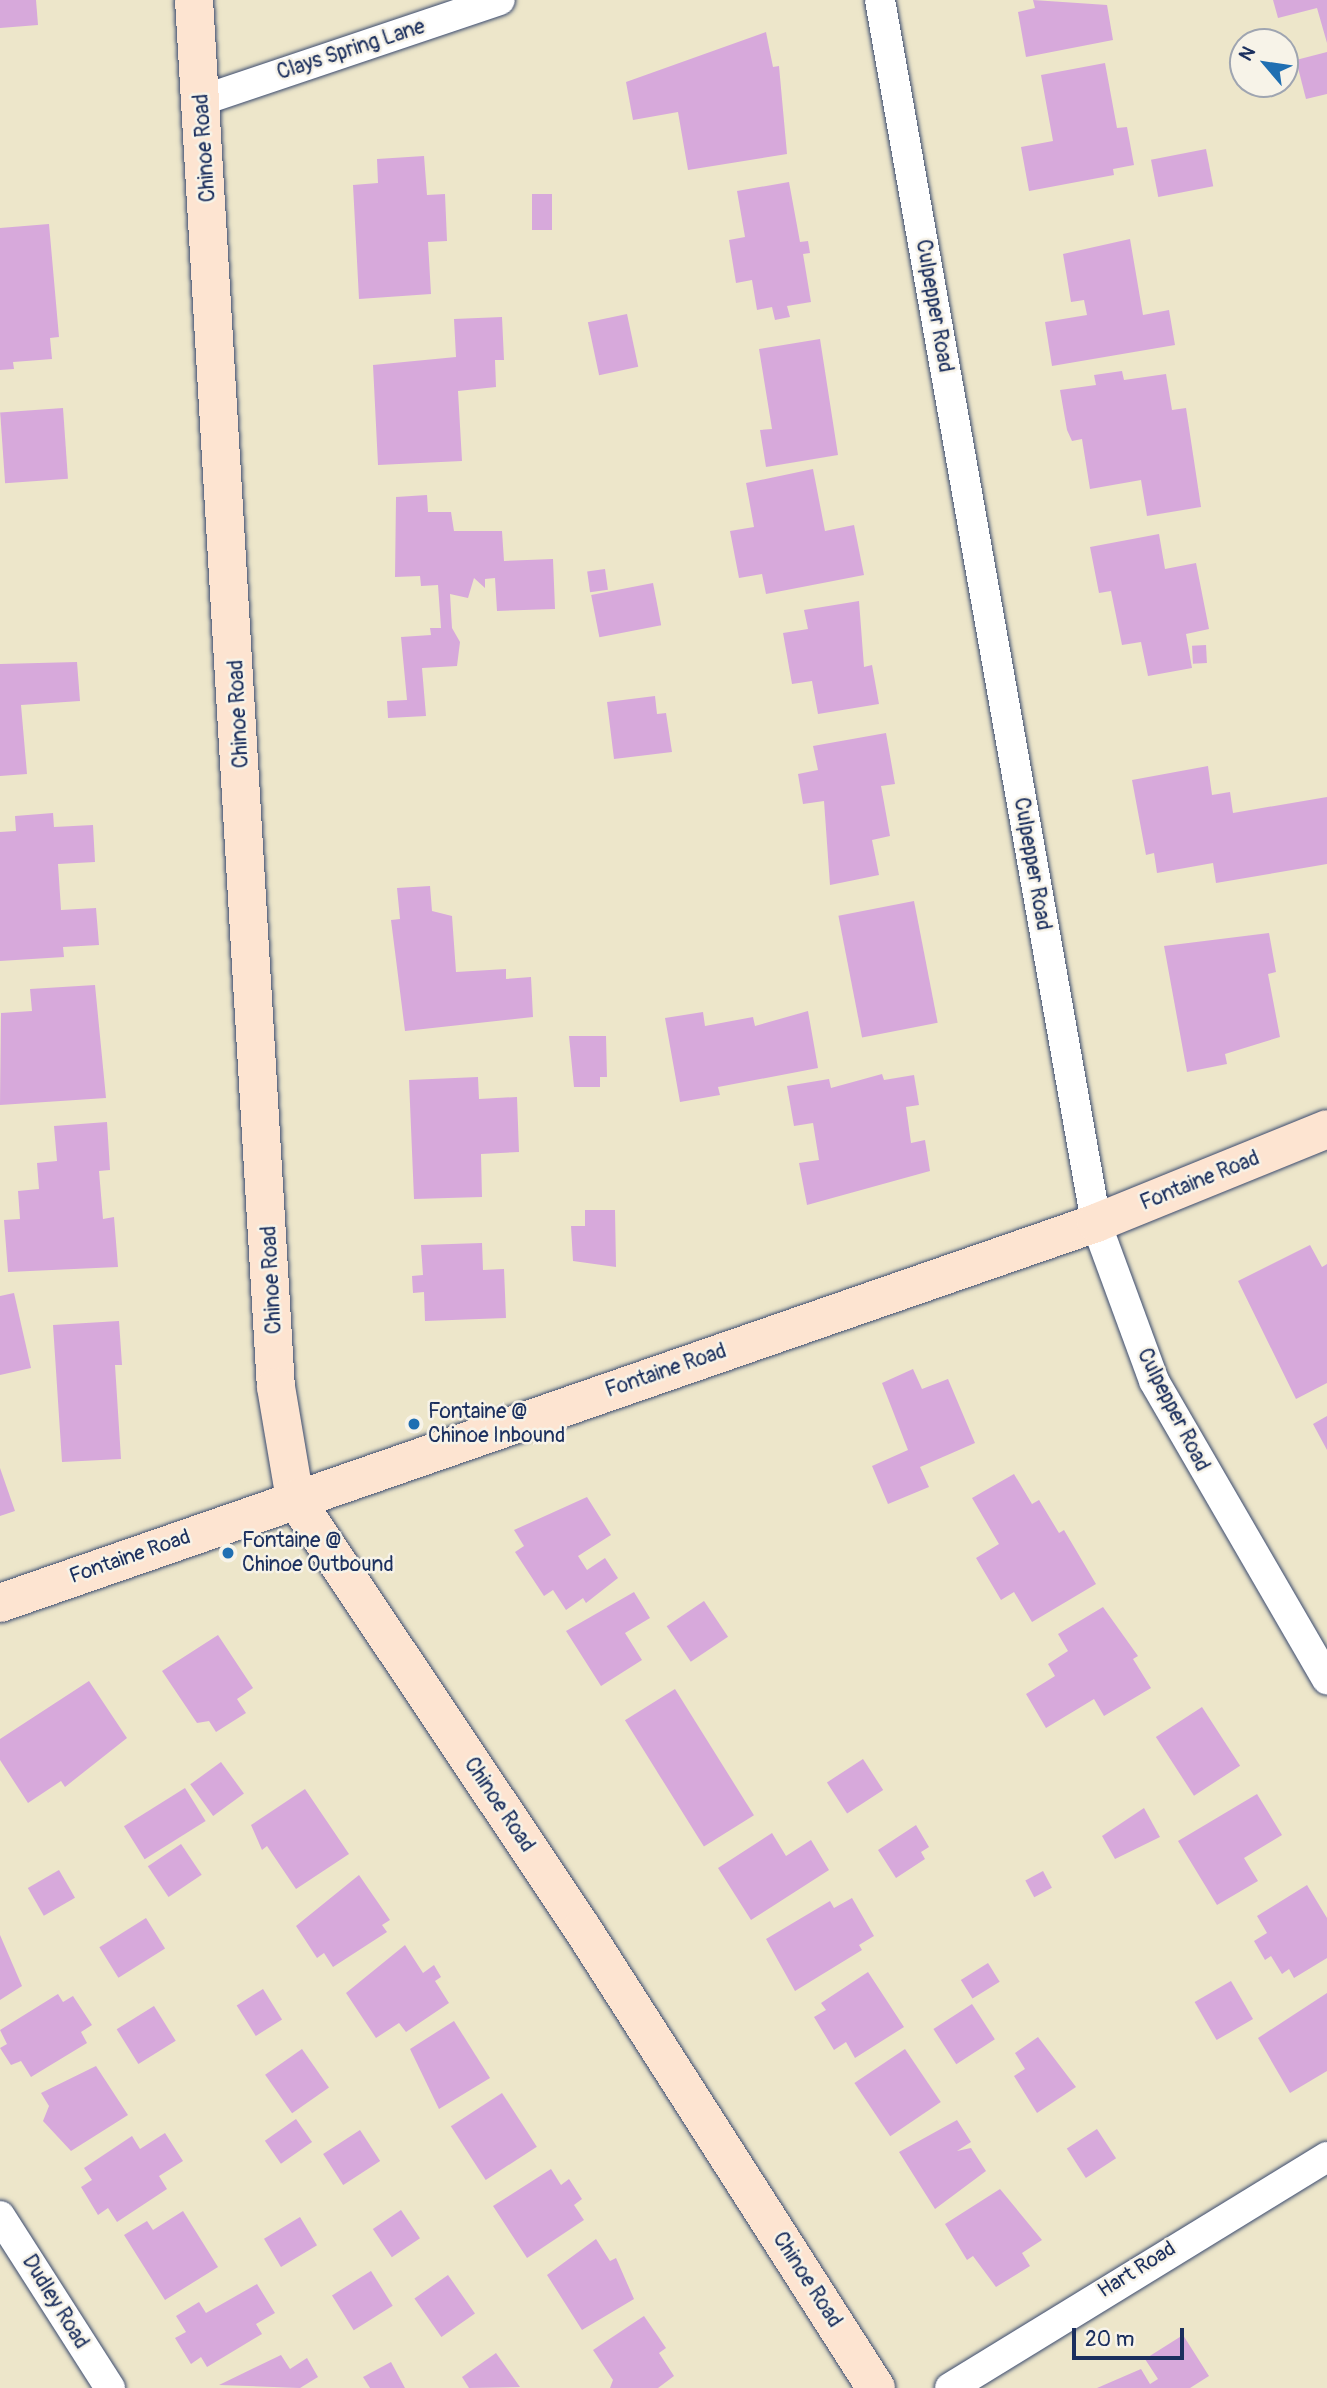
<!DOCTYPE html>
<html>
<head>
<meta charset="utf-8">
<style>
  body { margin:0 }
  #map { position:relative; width:1327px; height:2388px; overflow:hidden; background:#ede6ca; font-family:Pangolin,sans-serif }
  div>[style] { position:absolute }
  .building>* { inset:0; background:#d7a9db; transform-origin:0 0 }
  .roads { filter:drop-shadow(0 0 2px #3a4a6e) drop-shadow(0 0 2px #3a4a6e) }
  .street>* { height:30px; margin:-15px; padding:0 15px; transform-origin:15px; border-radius:15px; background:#fff }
  .secondary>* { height:38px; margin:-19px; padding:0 19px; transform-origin:19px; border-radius:19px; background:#fde4d1 }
  .dots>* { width:19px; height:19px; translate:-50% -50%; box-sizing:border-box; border:4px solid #f7f3e8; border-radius:50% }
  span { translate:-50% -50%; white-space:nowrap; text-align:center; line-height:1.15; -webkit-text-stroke:5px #f7f3e8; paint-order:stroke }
  .street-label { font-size:21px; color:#1b2f5e }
  .poi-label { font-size:21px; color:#1b2f5e }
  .left { translate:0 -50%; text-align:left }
  .north { position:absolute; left:1229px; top:28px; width:70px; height:70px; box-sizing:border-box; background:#f7f3e8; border:2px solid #9fa5b1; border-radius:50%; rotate:299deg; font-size:19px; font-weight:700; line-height:28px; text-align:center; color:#1b2f5e }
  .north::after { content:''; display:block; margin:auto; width:24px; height:32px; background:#1f6fb2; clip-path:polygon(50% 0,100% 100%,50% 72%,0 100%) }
  .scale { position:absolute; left:1072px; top:2328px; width:112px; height:32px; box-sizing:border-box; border:4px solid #1b2f5e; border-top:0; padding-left:9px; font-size:21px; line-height:24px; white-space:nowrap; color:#1b2f5e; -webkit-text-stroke:5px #f7f3e8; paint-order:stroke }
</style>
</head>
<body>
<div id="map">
  <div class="building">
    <div style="clip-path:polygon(0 0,36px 0,38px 25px,0 28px)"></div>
    <div style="clip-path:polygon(1033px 0,1107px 5px,1113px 40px,1026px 57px,1018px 12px,1035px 8px)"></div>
    <div style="clip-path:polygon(1273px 0,1327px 0,1327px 43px,1317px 8px,1278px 18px)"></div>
    <div style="clip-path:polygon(766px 32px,773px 67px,779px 66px,787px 154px,688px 170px,678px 112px,633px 120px,626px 82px)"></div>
    <div style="clip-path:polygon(1327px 52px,1327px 94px,1306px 99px,1296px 60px)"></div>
    <div style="clip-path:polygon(1105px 63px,1117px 128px,1127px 127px,1134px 165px,1113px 169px,1114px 175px,1029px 191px,1021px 147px,1053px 141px,1041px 75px)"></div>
    <div style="left:1206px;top:149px;width:38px;height:56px;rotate:79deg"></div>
    <div style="clip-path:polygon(424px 156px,427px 195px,445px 194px,447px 241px,428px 242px,431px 294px,359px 299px,353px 185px,378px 183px,377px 159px)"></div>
    <div style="clip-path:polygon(789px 182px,800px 242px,808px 241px,810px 253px,803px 254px,811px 302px,787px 306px,790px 317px,775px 320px,772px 307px,757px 310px,752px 280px,736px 283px,729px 240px,745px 237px,737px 191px)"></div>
    <div style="left:532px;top:194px;width:20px;height:36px"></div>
    <div style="clip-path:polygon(49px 224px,59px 337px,50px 338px,52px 359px,13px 362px,14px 369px,0 370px,0 228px)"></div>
    <div style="clip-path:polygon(1130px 239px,1143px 315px,1169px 310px,1175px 345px,1052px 366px,1045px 322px,1087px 315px,1084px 300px,1071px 302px,1063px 254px)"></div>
    <div style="left:627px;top:314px;width:54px;height:40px;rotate:78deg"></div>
    <div style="clip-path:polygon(502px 317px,504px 360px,495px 360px,496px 387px,458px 391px,462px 461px,378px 465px,373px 365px,456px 357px,454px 319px)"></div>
    <div style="clip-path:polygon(820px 339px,838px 455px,766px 467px,760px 430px,772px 429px,759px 349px)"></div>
    <div style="clip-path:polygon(1122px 371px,1124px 380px,1166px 374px,1172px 410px,1186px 408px,1201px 507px,1147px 516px,1141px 480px,1090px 489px,1082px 439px,1072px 441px,1067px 430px,1060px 390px,1096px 385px,1094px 375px)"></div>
    <div style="left:63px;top:408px;width:71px;height:63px;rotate:86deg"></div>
    <div style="clip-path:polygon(813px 469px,825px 531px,854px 525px,864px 575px,766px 594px,762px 574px,739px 578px,730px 531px,754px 527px,746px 483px)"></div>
    <div style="clip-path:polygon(427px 495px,428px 512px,451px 512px,454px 531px,502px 531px,504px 561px,553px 559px,555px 609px,497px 611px,495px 578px,485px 579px,485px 588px,474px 578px,468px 598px,450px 594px,452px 628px,460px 642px,457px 666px,422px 668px,426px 716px,388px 718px,387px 701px,407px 700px,401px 637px,431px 635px,430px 628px,441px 628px,438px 585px,421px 586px,420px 576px,395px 577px,396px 497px)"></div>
    <div style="clip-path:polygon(1159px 534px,1165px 569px,1196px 563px,1209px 629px,1186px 634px,1192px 668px,1148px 676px,1141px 642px,1122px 645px,1111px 591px,1099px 593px,1090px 547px)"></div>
    <div style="left:605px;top:569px;width:21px;height:18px;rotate:82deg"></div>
    <div style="left:653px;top:583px;width:43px;height:63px;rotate:79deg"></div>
    <div style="clip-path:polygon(859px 601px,864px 667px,872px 665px,879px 704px,818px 714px,812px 681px,792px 684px,783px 633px,808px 629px,804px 610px)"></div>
    <div style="left:1206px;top:645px;width:18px;height:14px;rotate:87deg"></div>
    <div style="clip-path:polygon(77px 662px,80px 701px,21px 705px,27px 774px,0 776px,0 664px)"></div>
    <div style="clip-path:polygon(655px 696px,657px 714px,666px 713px,672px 752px,614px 759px,607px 702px)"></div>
    <div style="clip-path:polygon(886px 733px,895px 784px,881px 786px,890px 836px,872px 840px,879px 875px,830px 885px,824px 801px,803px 804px,798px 774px,818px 770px,813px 746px)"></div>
    <div style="clip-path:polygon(1208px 766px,1212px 795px,1230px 792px,1233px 813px,1327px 797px,1327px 864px,1216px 883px,1213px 863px,1157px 873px,1154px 853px,1146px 855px,1132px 780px)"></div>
    <div style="clip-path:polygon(53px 813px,54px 827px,93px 825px,95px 862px,58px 864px,61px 910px,96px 908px,99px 945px,63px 947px,64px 957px,0 961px,0 832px,16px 831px,15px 816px)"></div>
    <div style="clip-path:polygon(430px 886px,432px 911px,452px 916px,456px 972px,506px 969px,506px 979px,531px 977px,533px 1017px,405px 1031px,391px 920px,400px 919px,397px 888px)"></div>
    <div style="left:914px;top:901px;width:124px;height:77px;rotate:79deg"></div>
    <div style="clip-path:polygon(1269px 933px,1276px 972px,1268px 974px,1280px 1037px,1225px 1054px,1227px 1064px,1187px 1072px,1164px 946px)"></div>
    <div style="clip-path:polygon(95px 985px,106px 1098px,0 1105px,1px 1013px,32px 1011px,30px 989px)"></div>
    <div style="clip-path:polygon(808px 1011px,818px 1068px,718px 1087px,720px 1095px,680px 1102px,665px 1018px,703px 1012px,705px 1026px,753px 1017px,755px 1026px)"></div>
    <div style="clip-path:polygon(569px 1036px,606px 1036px,607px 1077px,600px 1077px,600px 1087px,574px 1087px)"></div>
    <div style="clip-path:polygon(882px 1074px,884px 1080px,914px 1075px,919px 1105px,906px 1107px,911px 1143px,925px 1140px,930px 1171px,807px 1205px,799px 1163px,819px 1160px,813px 1123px,794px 1126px,787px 1086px,829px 1079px,831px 1088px)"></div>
    <div style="clip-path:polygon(478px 1077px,479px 1099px,517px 1097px,519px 1152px,481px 1154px,482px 1197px,414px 1199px,409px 1080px)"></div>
    <div style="clip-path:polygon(107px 1122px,110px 1170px,99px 1171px,103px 1219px,114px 1217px,118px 1267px,8px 1272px,4px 1220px,20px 1219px,18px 1191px,39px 1189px,37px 1163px,57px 1161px,54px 1126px)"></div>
    <div style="clip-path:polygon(585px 1210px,615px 1210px,616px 1267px,573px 1261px,571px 1226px,585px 1226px)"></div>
    <div style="clip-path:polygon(482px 1243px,483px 1270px,504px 1269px,506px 1318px,425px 1321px,424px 1292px,413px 1293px,412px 1276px,423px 1275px,421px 1245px)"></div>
    <div style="clip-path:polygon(1310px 1245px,1322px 1267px,1327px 1264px,1327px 1383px,1296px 1399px,1238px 1281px)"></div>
    <div style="clip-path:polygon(14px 1293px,31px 1368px,0 1375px,0 1296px)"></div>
    <div style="clip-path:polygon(119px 1321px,122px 1365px,115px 1365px,121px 1459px,62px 1462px,53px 1325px)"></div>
    <div style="clip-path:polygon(913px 1369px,922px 1389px,948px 1379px,975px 1443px,920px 1467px,929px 1487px,888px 1504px,872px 1466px,908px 1450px,882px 1383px)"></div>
    <div style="clip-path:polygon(1327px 1416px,1327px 1450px,1313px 1424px)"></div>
    <div style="clip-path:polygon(0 1468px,15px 1511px,0 1516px)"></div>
    <div style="clip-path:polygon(1014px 1474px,1032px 1504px,1039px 1500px,1059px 1533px,1064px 1530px,1096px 1584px,1032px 1622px,1014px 1592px,1001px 1600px,976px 1558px,999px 1544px,972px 1498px)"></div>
    <div style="clip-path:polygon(587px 1497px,611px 1535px,578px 1556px,587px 1570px,605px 1558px,618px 1578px,586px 1603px,583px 1598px,566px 1610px,553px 1590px,544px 1596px,515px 1552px,524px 1546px,514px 1530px)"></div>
    <div style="clip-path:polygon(634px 1592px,650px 1618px,625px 1633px,642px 1660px,601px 1686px,566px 1631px)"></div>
    <div style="left:704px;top:1601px;width:43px;height:45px;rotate:56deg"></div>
    <div style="clip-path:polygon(1103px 1607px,1138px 1656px,1133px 1659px,1151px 1688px,1104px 1716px,1094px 1699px,1046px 1728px,1026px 1694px,1055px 1676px,1048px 1664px,1068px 1651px,1058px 1634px)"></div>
    <div style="clip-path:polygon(218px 1635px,253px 1688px,237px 1699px,246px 1713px,216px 1732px,209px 1721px,197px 1723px,162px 1671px)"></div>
    <div style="clip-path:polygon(89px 1681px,127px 1738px,65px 1787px,61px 1781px,28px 1803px,0 1760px,0 1739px)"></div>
    <div style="left:675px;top:1689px;width:149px;height:59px;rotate:58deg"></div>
    <div style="left:1202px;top:1707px;width:70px;height:55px;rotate:57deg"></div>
    <div style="left:863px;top:1759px;width:37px;height:43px;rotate:57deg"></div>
    <div style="left:221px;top:1762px;width:39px;height:38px;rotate:54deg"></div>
    <div style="left:185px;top:1788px;width:39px;height:72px;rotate:58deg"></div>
    <div style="clip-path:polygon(305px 1789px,349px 1854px,296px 1889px,267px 1846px,262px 1850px,251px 1825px)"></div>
    <div style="clip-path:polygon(1257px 1794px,1282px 1835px,1244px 1858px,1258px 1881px,1217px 1905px,1178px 1841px)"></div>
    <div style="clip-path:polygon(1144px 1808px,1160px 1837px,1115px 1859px,1102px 1836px)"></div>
    <div style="clip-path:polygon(916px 1825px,929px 1847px,921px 1852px,925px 1859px,896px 1878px,878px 1850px)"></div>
    <div style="clip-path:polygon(772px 1833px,786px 1856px,811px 1840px,829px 1870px,751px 1920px,718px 1868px)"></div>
    <div style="left:181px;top:1844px;width:37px;height:40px;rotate:56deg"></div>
    <div style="left:59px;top:1870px;width:32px;height:36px;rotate:60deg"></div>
    <div style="left:1043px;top:1871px;width:19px;height:20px;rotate:62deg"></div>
    <div style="clip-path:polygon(359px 1875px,390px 1920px,382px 1925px,387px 1932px,333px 1967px,324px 1953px,317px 1958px,296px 1926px)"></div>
    <div style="clip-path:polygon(1307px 1885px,1327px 1918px,1327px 1958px,1294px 1978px,1289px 1969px,1282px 1974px,1271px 1956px,1265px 1960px,1254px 1941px,1267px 1933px,1257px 1916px)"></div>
    <div style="clip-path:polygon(852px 1898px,874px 1936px,859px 1945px,862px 1950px,795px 1991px,766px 1939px,830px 1901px,834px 1908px)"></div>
    <div style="left:146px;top:1918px;width:36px;height:55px;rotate:58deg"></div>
    <div style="clip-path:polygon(0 1935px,22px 1986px,0 2000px)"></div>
    <div style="clip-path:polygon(405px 1945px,423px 1973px,434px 1965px,441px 1977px,435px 1981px,449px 2003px,406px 2032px,399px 2023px,376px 2038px,346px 1993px)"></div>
    <div style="left:988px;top:1963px;width:22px;height:32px;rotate:58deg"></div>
    <div style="clip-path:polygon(868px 1972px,904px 2027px,855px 2058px,846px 2042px,834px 2050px,814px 2017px,826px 2010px,821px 2003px)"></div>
    <div style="left:1231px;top:1981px;width:44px;height:42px;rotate:60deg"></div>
    <div style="left:263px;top:1989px;width:36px;height:31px;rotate:58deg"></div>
    <div style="clip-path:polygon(1327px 1993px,1327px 2071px,1290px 2093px,1258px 2038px)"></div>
    <div style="clip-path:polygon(58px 1994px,63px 2002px,73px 1996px,92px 2025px,81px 2032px,87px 2043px,31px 2077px,21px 2061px,11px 2065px,0 2048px,7px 2044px,0 2030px)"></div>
    <div style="left:972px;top:2004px;width:42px;height:46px;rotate:57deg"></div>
    <div style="left:154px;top:2006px;width:41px;height:44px;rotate:58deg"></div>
    <div style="clip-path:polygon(454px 2021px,490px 2078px,439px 2109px,410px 2049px)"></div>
    <div style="clip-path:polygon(1038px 2037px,1076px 2087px,1037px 2113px,1014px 2076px,1025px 2069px,1015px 2053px)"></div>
    <div style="left:302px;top:2049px;width:47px;height:45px;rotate:55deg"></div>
    <div style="left:905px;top:2049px;width:64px;height:61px;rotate:56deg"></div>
    <div style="clip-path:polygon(96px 2066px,128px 2115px,71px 2151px,43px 2121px,49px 2106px,41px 2093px)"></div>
    <div style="left:502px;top:2093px;width:64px;height:61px;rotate:57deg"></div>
    <div style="left:296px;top:2119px;width:28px;height:38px;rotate:55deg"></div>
    <div style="clip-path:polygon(957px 2120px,971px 2142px,957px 2151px,971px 2148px,986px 2171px,935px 2209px,899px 2152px)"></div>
    <div style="left:1097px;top:2129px;width:35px;height:36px;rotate:57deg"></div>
    <div style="left:360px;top:2130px;width:37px;height:44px;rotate:57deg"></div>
    <div style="clip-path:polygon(165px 2133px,183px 2161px,159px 2176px,167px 2189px,117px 2222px,108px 2208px,98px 2215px,81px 2187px,92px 2180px,84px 2168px,132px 2136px,140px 2149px)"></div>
    <div style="clip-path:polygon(551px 2169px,561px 2185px,569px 2179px,582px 2199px,574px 2205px,584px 2220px,527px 2258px,493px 2206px)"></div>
    <div style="clip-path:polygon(1000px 2189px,1042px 2240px,1022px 2253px,1030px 2266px,996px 2287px,973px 2256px,967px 2260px,945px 2224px)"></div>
    <div style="left:401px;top:2210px;width:34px;height:34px;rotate:56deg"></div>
    <div style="clip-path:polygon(183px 2211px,218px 2267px,165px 2300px,124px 2235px,147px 2221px,153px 2230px)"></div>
    <div style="left:300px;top:2217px;width:33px;height:42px;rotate:59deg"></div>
    <div style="clip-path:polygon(596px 2239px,610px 2261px,616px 2258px,634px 2299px,582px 2330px,547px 2275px)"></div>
    <div style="left:371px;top:2271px;width:41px;height:46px;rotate:58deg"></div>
    <div style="left:448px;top:2275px;width:47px;height:41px;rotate:55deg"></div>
    <div style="clip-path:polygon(257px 2284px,275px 2313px,256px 2324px,262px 2334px,207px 2367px,201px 2357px,191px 2364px,175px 2338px,186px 2332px,176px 2316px,199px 2302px,206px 2313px)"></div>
    <div style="clip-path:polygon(644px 2316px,666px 2348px,659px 2353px,674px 2376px,658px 2388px,610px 2388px,613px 2380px,593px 2350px)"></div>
    <div style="clip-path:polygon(1183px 2335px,1209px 2376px,1190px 2388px,1097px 2388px,1141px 2369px,1150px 2384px,1158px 2379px,1145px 2359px)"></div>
    <div style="clip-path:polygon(496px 2353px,520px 2387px,469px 2388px,462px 2377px)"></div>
    <div style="clip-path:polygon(281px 2355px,290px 2369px,307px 2358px,318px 2377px,300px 2388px,219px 2385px)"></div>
    <div style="clip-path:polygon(391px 2362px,405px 2388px,370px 2388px,363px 2377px)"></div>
  </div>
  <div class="roads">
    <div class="street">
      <div style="left:880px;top:0;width:1242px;rotate:79.98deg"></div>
      <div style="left:1096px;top:1223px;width:168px;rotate:69.8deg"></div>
      <div style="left:1154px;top:1381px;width:345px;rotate:59.9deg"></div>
      <div style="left:203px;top:100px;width:313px;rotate:-18.6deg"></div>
      <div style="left:0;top:2216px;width:204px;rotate:57.4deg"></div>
      <div style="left:950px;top:2388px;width:442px;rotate:-31.5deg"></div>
    </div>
    <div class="secondary">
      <div style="left:194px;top:0;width:1389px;rotate:86.62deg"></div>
      <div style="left:276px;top:1387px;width:114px;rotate:80.4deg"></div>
      <div style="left:295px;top:1499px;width:516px;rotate:56.22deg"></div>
      <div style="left:582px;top:1928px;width:546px;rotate:57.42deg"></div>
      <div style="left:0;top:1603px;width:1160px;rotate:-19.12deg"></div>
      <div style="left:1096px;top:1223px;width:249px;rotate:-22.1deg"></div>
    </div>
  </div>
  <div class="dots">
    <div style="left:414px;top:1424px;background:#1f6fb2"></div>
    <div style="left:228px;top:1553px;background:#1f6fb2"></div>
  </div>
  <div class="street-label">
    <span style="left:351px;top:50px;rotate:-18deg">Clays Spring Lane</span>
    <span style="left:205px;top:148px;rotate:-94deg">Chinoe Road</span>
    <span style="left:934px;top:306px;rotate:80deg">Culpepper Road</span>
    <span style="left:239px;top:714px;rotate:-93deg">Chinoe Road</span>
    <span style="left:1032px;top:864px;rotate:80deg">Culpepper Road</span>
    <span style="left:1200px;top:1181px;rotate:-22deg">Fontaine Road</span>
    <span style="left:272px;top:1280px;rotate:-93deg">Chinoe Road</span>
    <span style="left:666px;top:1371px;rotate:-19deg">Fontaine Road</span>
    <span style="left:1173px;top:1410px;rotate:63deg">Culpepper Road</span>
    <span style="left:130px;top:1557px;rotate:-19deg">Fontaine Road</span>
    <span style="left:499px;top:1805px;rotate:56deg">Chinoe Road</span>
    <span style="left:1137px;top:2270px;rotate:-32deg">Hart Road</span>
    <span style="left:807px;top:2280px;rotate:57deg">Chinoe Road</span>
    <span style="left:55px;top:2302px;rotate:58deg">Dudley Road</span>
  </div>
  <div class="poi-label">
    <span class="left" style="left:428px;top:1424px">Fontaine @<br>Chinoe Inbound</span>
    <span class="left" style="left:242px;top:1553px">Fontaine @<br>Chinoe Outbound</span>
  </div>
  <div class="north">N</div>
  <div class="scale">20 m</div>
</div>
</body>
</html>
